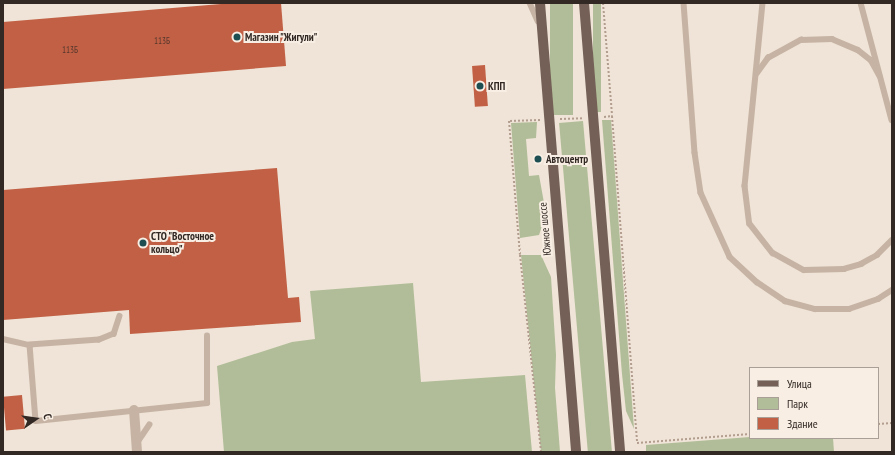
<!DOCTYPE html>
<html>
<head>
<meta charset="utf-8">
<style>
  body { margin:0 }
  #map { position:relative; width:895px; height:455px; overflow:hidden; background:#efe4d7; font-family:"PT Sans Narrow",sans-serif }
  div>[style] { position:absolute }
  .green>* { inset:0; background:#b1bd98; transform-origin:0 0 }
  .building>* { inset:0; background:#c16044; transform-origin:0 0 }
  .path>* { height:2px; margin-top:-1px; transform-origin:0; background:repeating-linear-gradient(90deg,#b29d8e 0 2px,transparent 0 4px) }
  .lane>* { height:5.5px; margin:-2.75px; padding:0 2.75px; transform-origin:2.75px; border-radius:2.75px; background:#c6b3a4 }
  .street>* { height:10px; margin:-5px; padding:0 5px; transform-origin:5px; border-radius:5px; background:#c6b3a4 }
  .primary>* { height:10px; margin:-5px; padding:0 5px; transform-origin:5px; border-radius:5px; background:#746057 }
  .dots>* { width:11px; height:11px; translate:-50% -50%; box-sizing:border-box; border:2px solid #f8eee3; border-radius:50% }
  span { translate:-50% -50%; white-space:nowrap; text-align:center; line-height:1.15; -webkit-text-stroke:4px #f8eee3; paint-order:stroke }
  .number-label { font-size:9px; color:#56372d }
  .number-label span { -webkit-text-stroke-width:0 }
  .poi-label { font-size:11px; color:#322925; font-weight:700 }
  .left { translate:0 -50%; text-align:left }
  .street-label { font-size:11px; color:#322925 }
  .frame { position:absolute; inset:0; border:4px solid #322925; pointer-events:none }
  .legend { position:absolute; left:749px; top:367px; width:130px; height:72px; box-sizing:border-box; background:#f8eee3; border:1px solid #a99f97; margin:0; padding:5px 7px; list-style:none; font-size:12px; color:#322925 }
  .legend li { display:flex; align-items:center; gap:8px; height:20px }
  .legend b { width:20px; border:1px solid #a99f97 }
  .north { position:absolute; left:16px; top:399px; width:40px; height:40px; -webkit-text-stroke:3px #f8eee3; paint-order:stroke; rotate:77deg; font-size:11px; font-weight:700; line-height:16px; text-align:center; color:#322925 }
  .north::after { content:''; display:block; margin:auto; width:14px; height:18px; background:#322925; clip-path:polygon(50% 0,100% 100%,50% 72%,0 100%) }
</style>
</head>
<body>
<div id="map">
  <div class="green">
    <div style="left:550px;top:3px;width:23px;height:112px"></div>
    <div style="left:593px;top:3px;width:8px;height:109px"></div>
    <div style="clip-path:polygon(602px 120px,611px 120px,634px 429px,626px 411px,622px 374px)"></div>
    <div style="left:583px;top:121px;width:332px;height:24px;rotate:85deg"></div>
    <div style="clip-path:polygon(537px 122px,536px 138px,526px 139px,529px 176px,539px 175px,546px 214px,539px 235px,520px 238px,511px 123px)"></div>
    <div style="clip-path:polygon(521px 255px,541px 255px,551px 277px,556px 355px,555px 388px,560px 452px,541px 452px)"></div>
    <div style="clip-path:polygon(413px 283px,421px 382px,525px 375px,532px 452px,224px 452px,217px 366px,292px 342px,315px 339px,310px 291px)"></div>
    <div style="clip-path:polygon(750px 437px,833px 438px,834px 452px,646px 452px,646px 445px)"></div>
  </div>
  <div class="building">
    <div style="clip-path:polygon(233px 3px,281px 3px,286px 66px,3px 89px,3px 22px)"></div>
    <div style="left:485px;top:65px;width:41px;height:13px;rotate:86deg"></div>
    <div style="clip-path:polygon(277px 168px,288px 298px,299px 297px,301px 322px,130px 334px,129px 310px,3px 320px,3px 190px)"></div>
    <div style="left:22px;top:395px;width:34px;height:19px;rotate:85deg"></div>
  </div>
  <div class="path">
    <div style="left:603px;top:3px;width:113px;rotate:85.4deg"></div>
    <div style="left:604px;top:117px;width:8px;rotate:-7deg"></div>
    <div style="left:612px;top:116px;width:328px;rotate:85.6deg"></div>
    <div style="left:637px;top:443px;width:113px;rotate:-4.6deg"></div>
    <div style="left:560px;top:119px;width:24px;rotate:-2deg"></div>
    <div style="left:540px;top:120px;width:31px;rotate:178deg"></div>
    <div style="left:509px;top:121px;width:134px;rotate:85.3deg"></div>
    <div style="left:520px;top:255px;width:198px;rotate:83.9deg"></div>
    <div style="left:878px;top:424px;width:14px;rotate:-4deg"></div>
  </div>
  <div class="lane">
    <div style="left:530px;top:3px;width:20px;rotate:66deg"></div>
    <div style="left:684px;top:3px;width:150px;rotate:85.8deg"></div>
    <div style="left:695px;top:153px;width:40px;rotate:81.5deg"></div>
    <div style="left:701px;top:193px;width:70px;rotate:65.6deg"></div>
    <div style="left:730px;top:257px;width:37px;rotate:43deg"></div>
    <div style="left:757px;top:282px;width:34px;rotate:34deg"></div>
    <div style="left:785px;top:301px;width:31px;rotate:15deg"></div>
    <div style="left:815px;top:309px;width:34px"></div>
    <div style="left:849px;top:309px;width:31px;rotate:-19deg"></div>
    <div style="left:878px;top:299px;width:17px;rotate:-33deg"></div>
    <div style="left:763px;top:3px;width:184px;rotate:95.6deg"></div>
    <div style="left:745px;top:186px;width:38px;rotate:83deg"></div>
    <div style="left:750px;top:224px;width:37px;rotate:52deg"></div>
    <div style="left:773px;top:253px;width:35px;rotate:29deg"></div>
    <div style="left:804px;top:270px;width:40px;rotate:-1.4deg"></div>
    <div style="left:844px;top:269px;width:18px;rotate:-16deg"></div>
    <div style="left:861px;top:264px;width:18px;rotate:-29deg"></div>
    <div style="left:877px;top:255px;width:21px;rotate:-45deg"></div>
    <div style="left:861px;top:3px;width:121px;rotate:75.2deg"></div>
    <div style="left:757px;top:73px;width:19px;rotate:-54deg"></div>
    <div style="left:768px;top:58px;width:38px;rotate:-29deg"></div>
    <div style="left:801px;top:40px;width:31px;rotate:-2deg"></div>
    <div style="left:832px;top:39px;width:28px;rotate:23deg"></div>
    <div style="left:858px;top:50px;width:16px;rotate:38deg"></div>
    <div style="left:871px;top:60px;width:18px;rotate:61deg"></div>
    <div style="left:120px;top:316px;width:19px;rotate:108deg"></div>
    <div style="left:114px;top:334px;width:16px;rotate:158deg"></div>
    <div style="left:99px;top:340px;width:69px;rotate:175.9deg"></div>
    <div style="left:30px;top:345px;width:76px;rotate:85.5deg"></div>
    <div style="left:36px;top:421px;width:172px;rotate:-6deg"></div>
    <div style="left:207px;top:403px;width:67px;rotate:-90deg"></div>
    <div style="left:3px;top:339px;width:28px;rotate:13deg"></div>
    <div style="left:137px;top:443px;width:22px;rotate:-56deg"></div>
  </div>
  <div class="street">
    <div style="left:134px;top:410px;width:42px;rotate:85.9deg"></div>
  </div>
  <div class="primary">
    <div style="left:540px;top:3px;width:450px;rotate:85.4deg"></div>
    <div style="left:584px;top:3px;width:450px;rotate:85.4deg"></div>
  </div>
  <div class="dots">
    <div style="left:237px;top:37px;background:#1d4e51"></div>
    <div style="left:480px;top:86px;background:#1d4e51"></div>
    <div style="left:538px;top:159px;background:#1d4e51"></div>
    <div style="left:143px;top:243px;background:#1d4e51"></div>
  </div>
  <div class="number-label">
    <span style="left:162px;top:41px">113Б</span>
    <span style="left:70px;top:50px">113Б</span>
  </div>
  <div class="poi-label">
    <span class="left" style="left:245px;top:37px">Магазин "Жигули"</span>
    <span class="left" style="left:488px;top:86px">КПП</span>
    <span class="left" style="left:546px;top:159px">Автоцентр</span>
    <span class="left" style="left:151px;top:243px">СТО "Восточное<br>кольцо"</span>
  </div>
  <div class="street-label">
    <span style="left:545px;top:229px;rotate:-95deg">Южное шоссе</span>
  </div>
  <div class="frame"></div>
  <ul class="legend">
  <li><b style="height:5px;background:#746057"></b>Улица</li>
  <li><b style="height:11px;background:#b1bd98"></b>Парк</li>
  <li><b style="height:11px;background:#c16044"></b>Здание</li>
  </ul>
  <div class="north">С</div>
</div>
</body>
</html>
